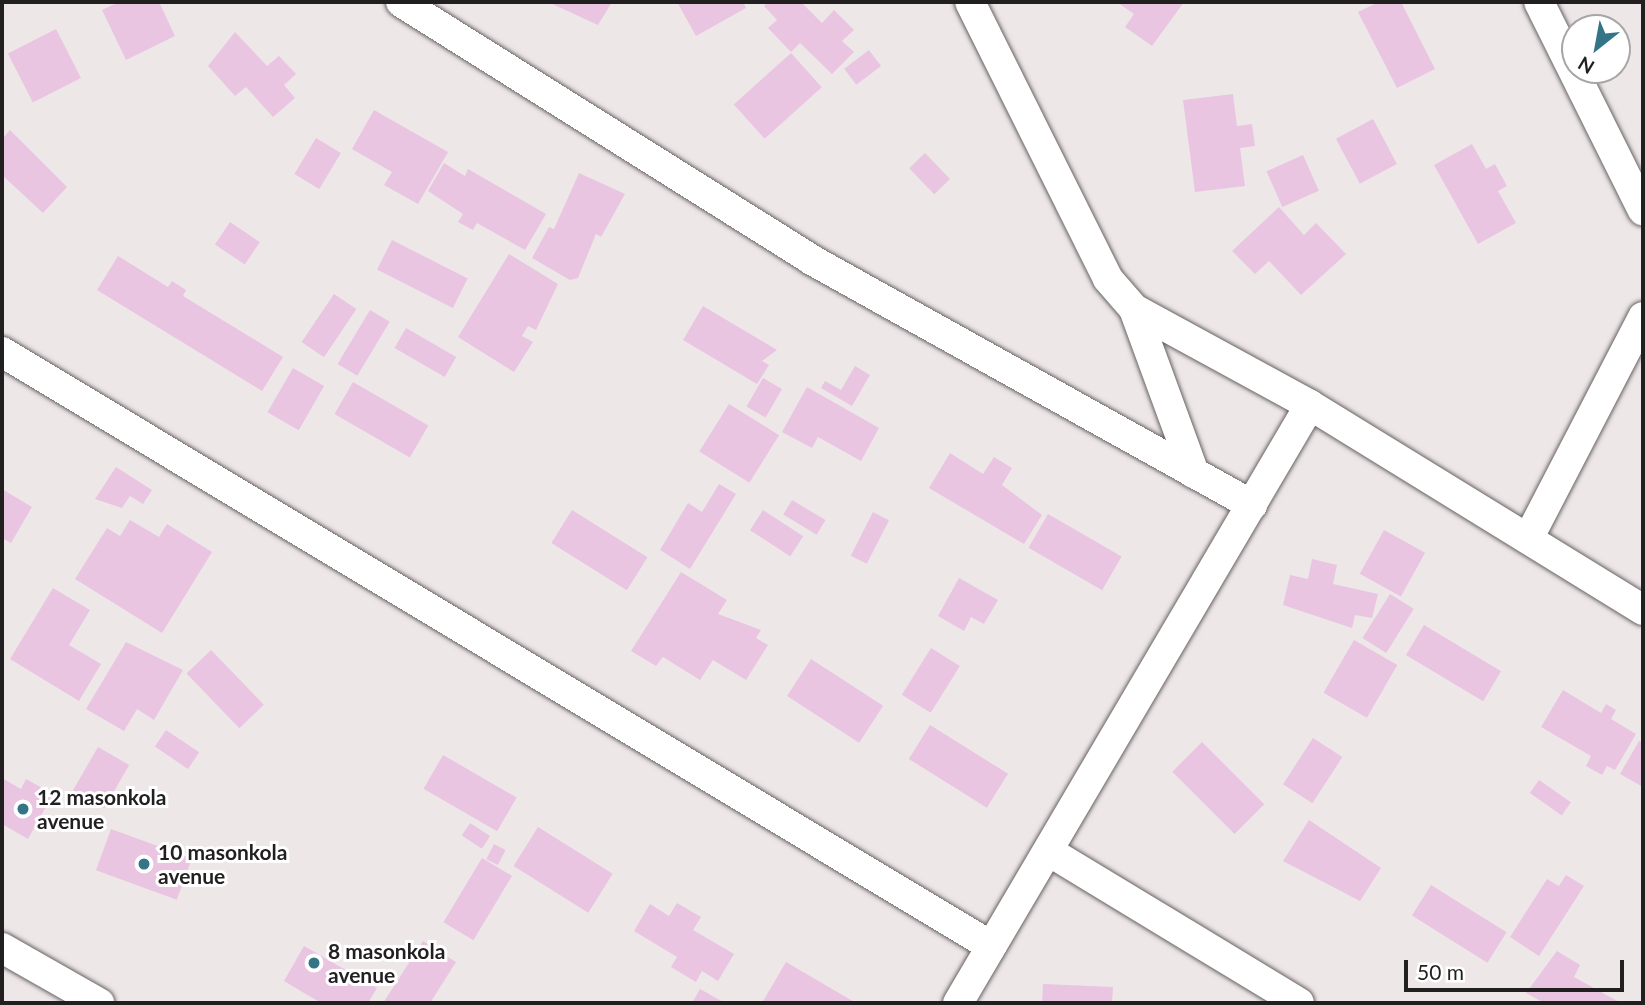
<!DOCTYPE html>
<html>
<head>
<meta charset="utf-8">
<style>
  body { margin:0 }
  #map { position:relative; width:1645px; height:1005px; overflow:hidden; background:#eee7e8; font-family:Lato,sans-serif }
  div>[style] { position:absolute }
  .building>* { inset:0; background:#e9c5e2; transform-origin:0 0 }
  .roads { filter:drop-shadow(0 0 2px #686263) drop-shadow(0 0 2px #686263) }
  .street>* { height:30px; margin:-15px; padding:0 15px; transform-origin:15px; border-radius:15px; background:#fff }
  .dots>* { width:19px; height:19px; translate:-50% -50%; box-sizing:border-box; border:4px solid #fff; border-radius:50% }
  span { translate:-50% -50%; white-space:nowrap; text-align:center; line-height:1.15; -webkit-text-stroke:6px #fff; paint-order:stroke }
  .poi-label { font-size:21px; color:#221f20; font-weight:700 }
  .left { translate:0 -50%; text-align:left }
  .frame { position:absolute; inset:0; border:4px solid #221f20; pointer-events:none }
  .north { position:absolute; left:1561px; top:14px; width:70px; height:70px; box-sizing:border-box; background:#fff; border:2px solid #a7a5a6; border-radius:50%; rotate:211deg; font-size:19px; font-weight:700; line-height:28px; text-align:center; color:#221f20 }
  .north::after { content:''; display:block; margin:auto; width:24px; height:32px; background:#337587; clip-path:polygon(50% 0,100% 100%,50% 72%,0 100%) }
  .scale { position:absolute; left:1404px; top:960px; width:220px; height:32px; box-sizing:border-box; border:4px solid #221f20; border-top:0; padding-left:9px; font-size:21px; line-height:24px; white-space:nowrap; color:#221f20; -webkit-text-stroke:5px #fff; paint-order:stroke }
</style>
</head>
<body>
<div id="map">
  <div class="building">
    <div style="clip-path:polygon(119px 2px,159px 2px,175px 36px,126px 60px,102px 10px)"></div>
    <div style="clip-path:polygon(548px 2px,612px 2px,598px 25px)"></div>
    <div style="clip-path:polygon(677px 2px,743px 2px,746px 8px,696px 36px)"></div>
    <div style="clip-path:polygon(768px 2px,801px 2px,822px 23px,834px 10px,854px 30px,842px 41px,854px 52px,832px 74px,800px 43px,791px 52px,768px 28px,777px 20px,764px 6px)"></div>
    <div style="clip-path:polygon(1117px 2px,1184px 2px,1152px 46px,1125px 27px,1134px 14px)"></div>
    <div style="clip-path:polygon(1379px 2px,1401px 2px,1435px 69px,1397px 88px,1358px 12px)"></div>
    <div style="left:56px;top:29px;width:55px;height:54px;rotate:63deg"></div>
    <div style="clip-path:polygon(235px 32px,267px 66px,279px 56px,296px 74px,284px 85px,295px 98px,273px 117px,246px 87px,235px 96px,208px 66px)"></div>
    <div style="left:869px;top:50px;width:20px;height:31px;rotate:53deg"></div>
    <div style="left:791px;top:53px;width:46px;height:77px;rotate:48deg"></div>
    <div style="clip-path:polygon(1233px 94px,1237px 126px,1252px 124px,1255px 146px,1240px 148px,1245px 186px,1195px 192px,1183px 100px)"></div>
    <div style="clip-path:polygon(374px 110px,448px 152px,418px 204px,384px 185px,392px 172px,352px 149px)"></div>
    <div style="left:1373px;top:119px;width:51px;height:42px;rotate:62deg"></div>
    <div style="clip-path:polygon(10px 130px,67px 187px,43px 213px,2px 175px,2px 139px)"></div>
    <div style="left:316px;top:138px;width:29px;height:42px;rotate:31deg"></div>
    <div style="clip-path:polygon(1472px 144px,1486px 169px,1495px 164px,1507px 186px,1498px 191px,1516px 223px,1478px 244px,1434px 165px)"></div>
    <div style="left:925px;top:153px;width:36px;height:22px;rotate:46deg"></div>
    <div style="left:1303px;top:155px;width:39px;height:40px;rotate:66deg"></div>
    <div style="clip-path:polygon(444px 163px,465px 176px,468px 169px,546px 214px,525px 250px,477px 223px,473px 230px,458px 222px,463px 214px,428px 191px)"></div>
    <div style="clip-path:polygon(579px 173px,625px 194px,601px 237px,596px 234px,578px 278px,570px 280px,532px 258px,549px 227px,554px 229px)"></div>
    <div style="clip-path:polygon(1279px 207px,1304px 235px,1316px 223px,1346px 254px,1301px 295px,1269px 261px,1255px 274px,1232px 251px)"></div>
    <div style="left:230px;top:222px;width:36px;height:27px;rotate:34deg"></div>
    <div style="left:392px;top:240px;width:85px;height:33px;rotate:27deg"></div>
    <div style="clip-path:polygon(509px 254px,558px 284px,536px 330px,528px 326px,522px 336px,533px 342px,514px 372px,458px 337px)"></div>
    <div style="clip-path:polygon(118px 256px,168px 287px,172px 281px,186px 290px,183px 296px,283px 357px,262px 391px,97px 290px)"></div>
    <div style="left:334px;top:294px;width:27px;height:58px;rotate:34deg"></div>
    <div style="clip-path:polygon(703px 306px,777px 350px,762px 361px,769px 365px,757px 384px,683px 340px)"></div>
    <div style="left:370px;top:310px;width:23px;height:63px;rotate:31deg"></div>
    <div style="left:406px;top:328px;width:58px;height:23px;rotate:30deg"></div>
    <div style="clip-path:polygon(855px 366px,870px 375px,852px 406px,821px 388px,825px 381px,841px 390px)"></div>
    <div style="left:293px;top:368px;width:36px;height:51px;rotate:30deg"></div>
    <div style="left:763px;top:378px;width:22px;height:33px;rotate:30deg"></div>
    <div style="left:353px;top:382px;width:87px;height:37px;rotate:30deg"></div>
    <div style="clip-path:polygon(807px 387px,879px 428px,861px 461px,818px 437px,812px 448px,782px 432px)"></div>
    <div style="left:729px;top:404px;width:59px;height:56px;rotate:32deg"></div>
    <div style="clip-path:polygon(950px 453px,983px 474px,994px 457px,1012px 468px,1002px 485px,1042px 515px,1024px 544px,929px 488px)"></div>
    <div style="clip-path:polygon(116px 467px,152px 490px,143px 504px,130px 496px,122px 508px,95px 499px)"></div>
    <div style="clip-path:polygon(719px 484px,736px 494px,690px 569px,660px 550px,688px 503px,702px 512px)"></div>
    <div style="clip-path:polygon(2px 489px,32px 507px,11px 543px,2px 538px)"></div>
    <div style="left:792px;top:500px;width:39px;height:17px;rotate:31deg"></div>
    <div style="left:572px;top:510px;width:89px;height:39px;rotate:32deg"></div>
    <div style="left:763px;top:510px;width:48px;height:24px;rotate:33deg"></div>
    <div style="left:873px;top:512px;width:18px;height:49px;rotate:27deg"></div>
    <div style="left:1048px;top:514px;width:85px;height:39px;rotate:30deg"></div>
    <div style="clip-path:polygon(130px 520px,159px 537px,167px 524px,212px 552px,162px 633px,75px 579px,107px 528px,120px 536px)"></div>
    <div style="left:1384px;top:530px;width:47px;height:50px;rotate:29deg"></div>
    <div style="clip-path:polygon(1312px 559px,1337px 565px,1333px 584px,1378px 594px,1372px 618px,1355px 615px,1352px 628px,1283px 605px,1290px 575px,1308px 579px)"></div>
    <div style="clip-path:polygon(681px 572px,727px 600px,718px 614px,761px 630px,756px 638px,768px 645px,746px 680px,713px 660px,700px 680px,663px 657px,656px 666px,631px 651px)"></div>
    <div style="clip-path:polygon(959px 578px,998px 600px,984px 624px,971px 617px,964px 631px,938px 616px)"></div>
    <div style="clip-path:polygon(53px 588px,90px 610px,69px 645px,101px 664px,79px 701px,10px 659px)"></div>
    <div style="left:1390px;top:594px;width:28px;height:52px;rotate:32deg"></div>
    <div style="left:1424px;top:625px;width:90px;height:35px;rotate:31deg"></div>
    <div style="left:1354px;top:640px;width:50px;height:61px;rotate:30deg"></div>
    <div style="clip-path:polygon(126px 642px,183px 670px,154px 720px,137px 709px,124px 731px,86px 709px)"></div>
    <div style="left:931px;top:648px;width:34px;height:55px;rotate:32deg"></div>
    <div style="left:211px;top:650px;width:76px;height:34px;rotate:46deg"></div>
    <div style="left:811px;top:659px;width:86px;height:44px;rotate:33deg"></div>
    <div style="clip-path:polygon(1563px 690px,1601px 713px,1606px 704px,1616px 710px,1611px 719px,1636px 734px,1615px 770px,1607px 766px,1602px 775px,1586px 766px,1591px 756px,1541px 727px)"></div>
    <div style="left:930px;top:725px;width:92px;height:40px;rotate:32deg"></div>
    <div style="left:166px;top:730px;width:40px;height:20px;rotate:34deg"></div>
    <div style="left:1313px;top:738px;width:35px;height:55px;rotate:33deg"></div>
    <div style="clip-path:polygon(1639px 741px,1643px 743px,1643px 787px,1620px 774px)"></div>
    <div style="left:1202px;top:742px;width:88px;height:42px;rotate:45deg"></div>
    <div style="left:98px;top:747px;width:36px;height:50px;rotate:30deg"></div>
    <div style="left:443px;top:755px;width:85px;height:39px;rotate:30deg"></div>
    <div style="clip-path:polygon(2px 778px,21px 789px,26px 779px,53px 794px,28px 839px,2px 824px)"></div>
    <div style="left:1539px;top:780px;width:39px;height:16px;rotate:35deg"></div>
    <div style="clip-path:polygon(1309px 820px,1381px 868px,1360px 901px,1283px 861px)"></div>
    <div style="left:470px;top:823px;width:24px;height:15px;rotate:33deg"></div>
    <div style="left:538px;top:827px;width:88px;height:46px;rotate:32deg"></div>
    <div style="left:111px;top:829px;width:86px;height:44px;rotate:20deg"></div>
    <div style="left:494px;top:844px;width:13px;height:17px;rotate:27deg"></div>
    <div style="left:482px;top:858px;width:35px;height:75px;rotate:31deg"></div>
    <div style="clip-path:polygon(1566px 875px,1584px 886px,1539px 956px,1510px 937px,1547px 879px,1559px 886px)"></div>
    <div style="left:1431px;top:885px;width:89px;height:36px;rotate:32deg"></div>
    <div style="clip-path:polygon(677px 903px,701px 917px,693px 930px,734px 954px,718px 981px,702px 971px,696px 982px,671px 967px,677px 957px,634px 931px,650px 904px,669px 916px)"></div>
    <div style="clip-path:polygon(423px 941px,456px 962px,430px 1003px,383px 1003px)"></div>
    <div style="clip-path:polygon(304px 946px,377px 988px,368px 1003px,321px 1003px,284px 981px)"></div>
    <div style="clip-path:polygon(1557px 951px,1580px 965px,1574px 977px,1621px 1003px,1544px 1003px,1526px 993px)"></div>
    <div style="clip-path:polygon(786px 962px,856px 1003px,762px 1003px)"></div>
    <div style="clip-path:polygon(1043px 984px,1113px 987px,1112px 1003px,1042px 1003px)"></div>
    <div style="clip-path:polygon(700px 989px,725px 1003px,692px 1003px)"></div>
  </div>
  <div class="roads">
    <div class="street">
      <div style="left:401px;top:2px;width:483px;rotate:32.1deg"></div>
      <div style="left:810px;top:259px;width:506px;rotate:29.1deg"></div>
      <div style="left:970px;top:2px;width:309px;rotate:63.5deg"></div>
      <div style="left:1108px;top:279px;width:40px;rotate:49deg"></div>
      <div style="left:1134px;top:309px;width:200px;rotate:28.6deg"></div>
      <div style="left:1310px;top:405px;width:391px;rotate:31.6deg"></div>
      <div style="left:1539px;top:2px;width:233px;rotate:63.5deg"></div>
      <div style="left:1134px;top:309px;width:175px;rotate:69.9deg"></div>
      <div style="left:2px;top:352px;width:1154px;rotate:30.99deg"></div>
      <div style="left:1528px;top:539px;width:250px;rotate:-62.6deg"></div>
      <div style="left:1050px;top:852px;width:291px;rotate:31.2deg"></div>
      <div style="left:2px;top:948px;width:112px;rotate:29.6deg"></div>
      <div style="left:958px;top:1003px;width:694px;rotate:-59.52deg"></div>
    </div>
  </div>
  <div class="dots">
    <div style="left:23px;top:809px;background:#337587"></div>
    <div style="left:144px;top:864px;background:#337587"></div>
    <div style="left:314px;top:963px;background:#337587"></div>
  </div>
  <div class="poi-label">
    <span class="left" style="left:37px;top:809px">12 masonkola<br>avenue</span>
    <span class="left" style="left:158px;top:864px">10 masonkola<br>avenue</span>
    <span class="left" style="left:328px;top:963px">8 masonkola<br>avenue</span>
  </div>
  <div class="frame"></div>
  <div class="north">N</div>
  <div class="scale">50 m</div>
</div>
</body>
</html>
